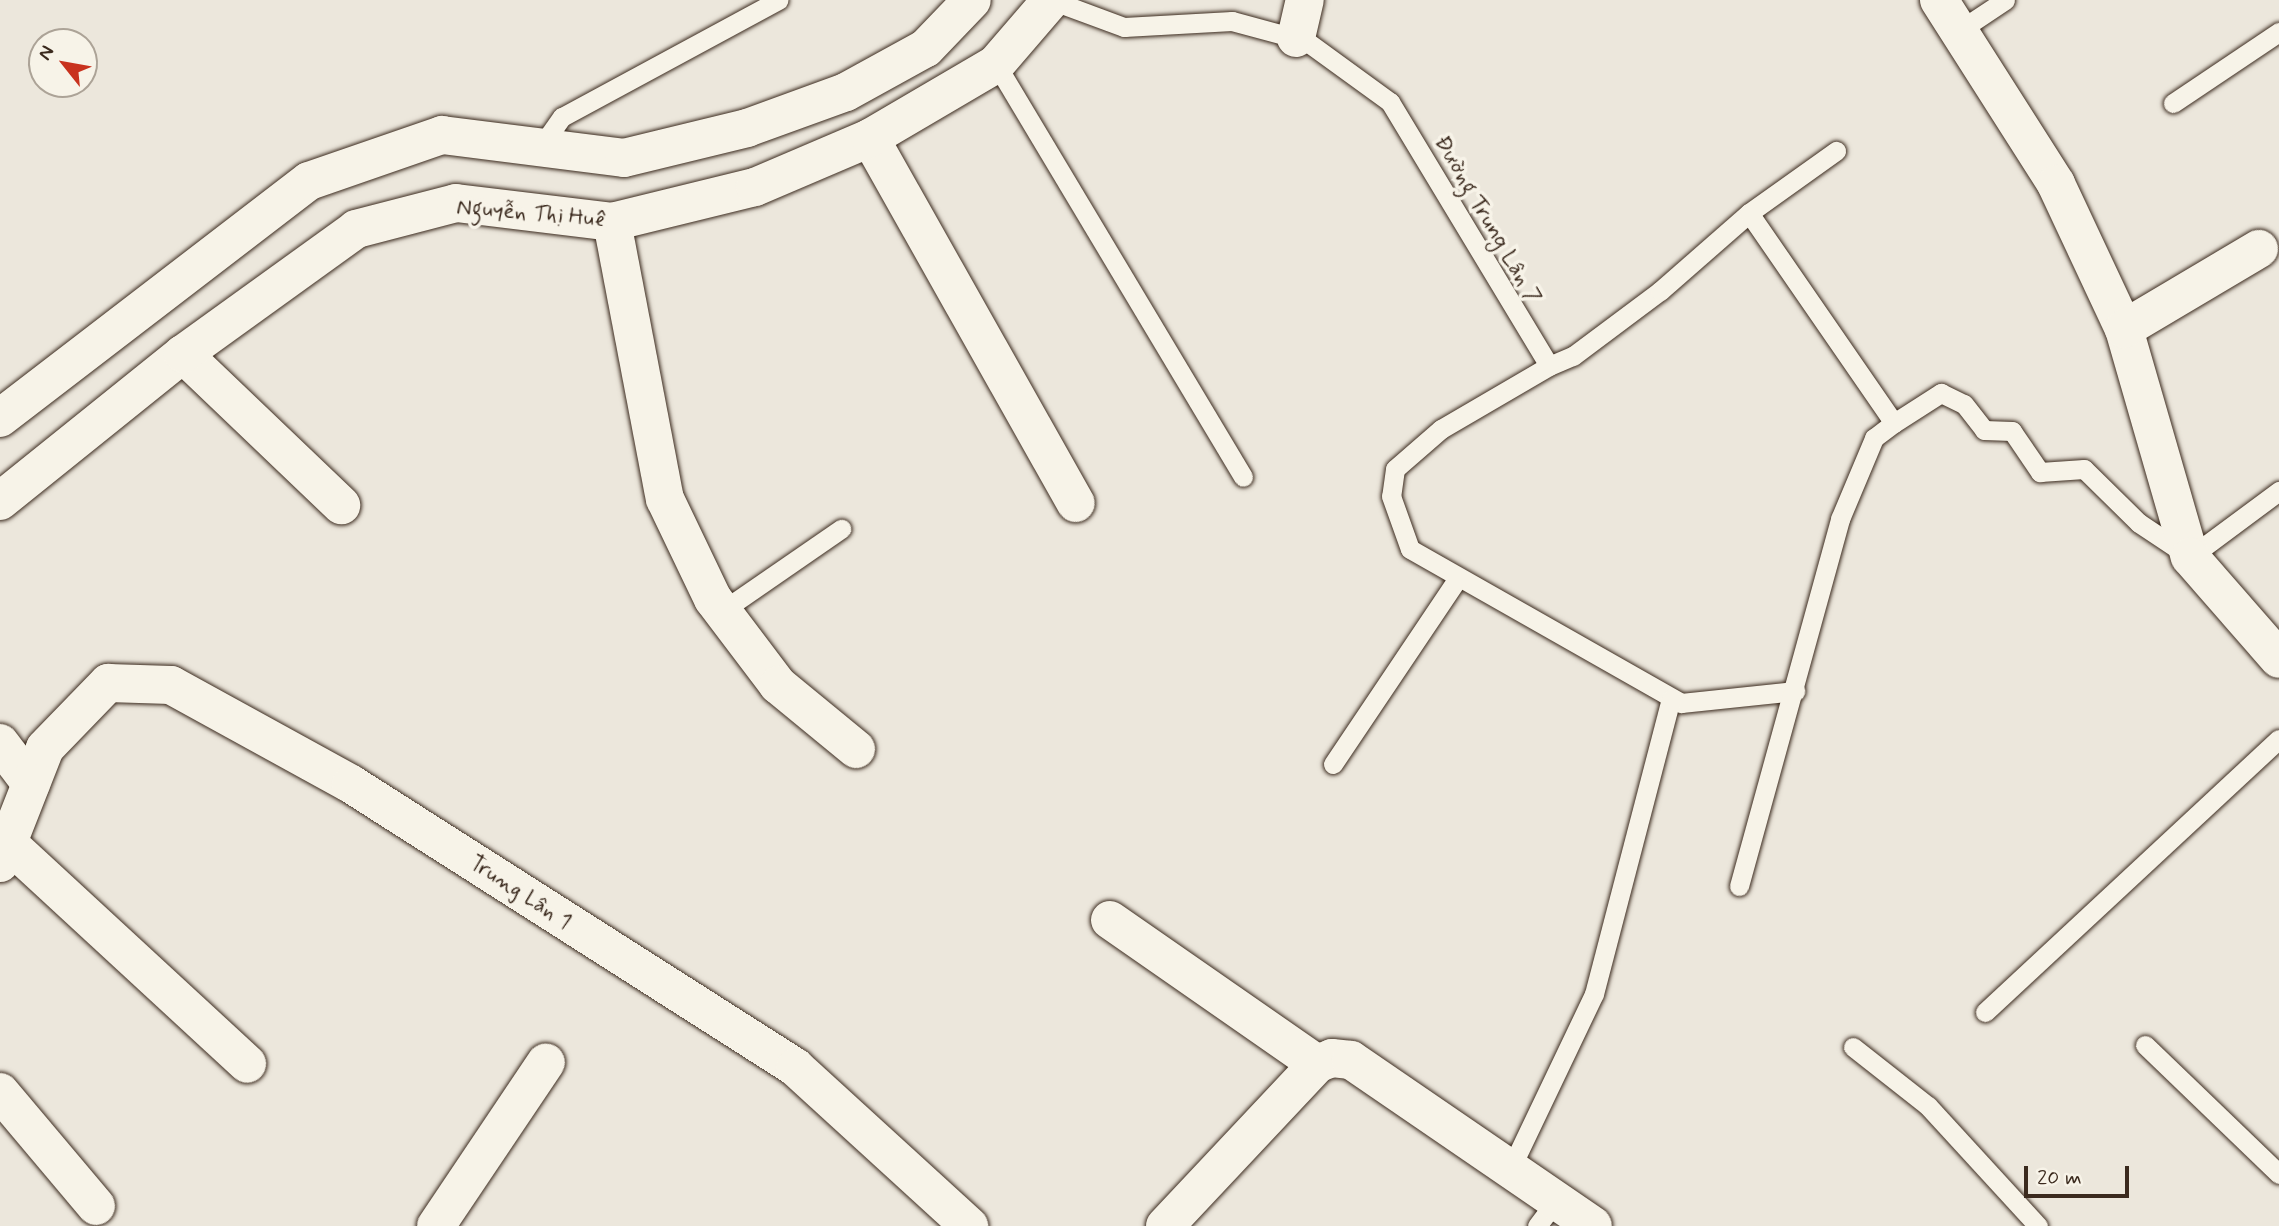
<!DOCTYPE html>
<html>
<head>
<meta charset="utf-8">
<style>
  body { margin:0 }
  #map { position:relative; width:2279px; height:1226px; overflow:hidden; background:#ece7dc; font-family:Mynerve,sans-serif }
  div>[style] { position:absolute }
  .roads { filter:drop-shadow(0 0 2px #3b2a1e) drop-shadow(0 0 2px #3b2a1e) }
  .lane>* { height:19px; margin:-9.5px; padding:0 9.5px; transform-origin:9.5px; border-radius:9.5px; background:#f7f3e8 }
  .street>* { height:38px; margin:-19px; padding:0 19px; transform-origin:19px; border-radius:19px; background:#f7f3e8 }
  .secondary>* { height:38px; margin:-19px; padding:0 19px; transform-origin:19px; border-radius:19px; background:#f7f3e8 }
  span { translate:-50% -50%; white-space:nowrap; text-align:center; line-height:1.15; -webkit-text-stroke:7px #f7f3e8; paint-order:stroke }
  .street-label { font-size:23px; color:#3b2a1e }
  .north { position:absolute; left:28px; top:28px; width:70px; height:70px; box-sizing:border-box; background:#f7f3e8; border:2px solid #aca397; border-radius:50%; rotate:301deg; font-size:19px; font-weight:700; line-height:28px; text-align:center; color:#3b2a1e }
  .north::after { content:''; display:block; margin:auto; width:24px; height:32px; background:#c8321e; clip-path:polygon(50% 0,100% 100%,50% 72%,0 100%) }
  .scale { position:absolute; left:2024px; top:1166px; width:105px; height:32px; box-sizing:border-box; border:4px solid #3b2a1e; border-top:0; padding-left:9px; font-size:21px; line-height:24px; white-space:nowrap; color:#3b2a1e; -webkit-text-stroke:5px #f7f3e8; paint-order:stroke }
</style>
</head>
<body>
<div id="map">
  <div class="roads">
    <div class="lane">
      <div style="left:1051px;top:0;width:78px;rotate:20.3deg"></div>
      <div style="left:1124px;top:27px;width:108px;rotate:-3.2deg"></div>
      <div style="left:1232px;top:21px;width:77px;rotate:15.1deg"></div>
      <div style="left:1306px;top:41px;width:104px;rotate:36deg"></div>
      <div style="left:1390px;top:102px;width:308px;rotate:58.9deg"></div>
      <div style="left:1549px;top:366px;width:26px;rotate:-23deg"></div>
      <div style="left:1573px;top:356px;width:109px;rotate:-36.8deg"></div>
      <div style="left:1660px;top:291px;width:118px;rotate:-41.2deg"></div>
      <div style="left:1749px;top:213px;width:107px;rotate:-35.5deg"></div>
      <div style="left:1960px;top:30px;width:54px;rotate:-33.7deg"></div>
      <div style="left:996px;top:64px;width:481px;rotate:59.1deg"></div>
      <div style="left:2173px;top:103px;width:128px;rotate:-33.8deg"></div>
      <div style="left:540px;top:148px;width:38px;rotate:-55deg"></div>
      <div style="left:562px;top:117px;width:246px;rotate:-28.4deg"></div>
      <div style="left:1749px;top:213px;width:255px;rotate:55.4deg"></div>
      <div style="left:1549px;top:366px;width:125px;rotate:149.7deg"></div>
      <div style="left:1441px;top:429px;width:61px;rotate:139deg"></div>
      <div style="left:1395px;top:469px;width:27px;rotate:98deg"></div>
      <div style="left:1391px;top:496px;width:56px;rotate:70.3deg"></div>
      <div style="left:1410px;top:549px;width:312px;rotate:29.6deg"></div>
      <div style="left:1681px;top:703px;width:115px;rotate:-6deg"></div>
      <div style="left:722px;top:611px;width:145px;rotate:-34.6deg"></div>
      <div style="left:1333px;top:764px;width:220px;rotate:-56.1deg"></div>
      <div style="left:1739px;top:886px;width:381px;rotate:-74.6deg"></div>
      <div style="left:1840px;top:519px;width:88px;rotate:-67.2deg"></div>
      <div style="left:1874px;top:438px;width:25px;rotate:-37deg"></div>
      <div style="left:1894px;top:423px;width:56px;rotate:-32.6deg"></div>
      <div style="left:1941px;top:393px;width:25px;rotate:26deg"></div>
      <div style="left:1964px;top:404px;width:33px;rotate:52deg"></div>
      <div style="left:1984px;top:430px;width:28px;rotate:2deg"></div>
      <div style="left:2012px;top:431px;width:50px;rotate:55.7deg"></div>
      <div style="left:2040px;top:472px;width:44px;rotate:-3.9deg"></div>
      <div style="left:2084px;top:469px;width:77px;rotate:44.5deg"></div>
      <div style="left:2139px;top:523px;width:61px;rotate:33.7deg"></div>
      <div style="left:2190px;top:557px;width:111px;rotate:-36.6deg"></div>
      <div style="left:1985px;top:1012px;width:401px;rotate:-42.9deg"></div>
      <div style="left:2145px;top:1045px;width:186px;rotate:43.9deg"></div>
      <div style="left:1853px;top:1047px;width:95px;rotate:38.2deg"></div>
      <div style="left:1928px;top:1106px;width:163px;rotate:47.5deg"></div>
      <div style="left:1510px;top:1170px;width:195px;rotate:-64.5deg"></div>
      <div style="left:1594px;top:994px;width:305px;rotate:-75.4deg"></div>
      <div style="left:1537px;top:1226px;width:31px;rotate:-53deg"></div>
    </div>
    <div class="street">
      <div style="left:1939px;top:0;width:218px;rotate:57.5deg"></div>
      <div style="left:2056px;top:184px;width:160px;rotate:64.9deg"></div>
      <div style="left:2124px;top:329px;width:237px;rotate:73.9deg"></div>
      <div style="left:2190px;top:557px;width:135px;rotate:48.9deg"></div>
      <div style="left:1296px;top:38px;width:39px;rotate:-77deg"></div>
      <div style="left:870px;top:138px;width:419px;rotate:60.6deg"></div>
      <div style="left:612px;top:222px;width:282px;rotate:79.2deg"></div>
      <div style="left:665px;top:499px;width:111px;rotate:64.4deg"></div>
      <div style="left:713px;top:599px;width:108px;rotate:52.9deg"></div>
      <div style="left:778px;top:685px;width:101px;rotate:39.4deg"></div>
      <div style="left:2124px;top:329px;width:157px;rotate:-30.7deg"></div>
      <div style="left:183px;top:354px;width:219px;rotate:43.7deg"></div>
      <div style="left:0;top:743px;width:51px;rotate:52.9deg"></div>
      <div style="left:9px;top:844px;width:324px;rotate:42.7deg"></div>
      <div style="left:0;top:863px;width:123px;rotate:-68.6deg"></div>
      <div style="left:45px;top:748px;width:91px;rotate:-45.9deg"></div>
      <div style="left:108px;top:683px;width:63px;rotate:1.8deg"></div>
      <div style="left:171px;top:685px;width:205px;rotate:28.8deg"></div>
      <div style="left:351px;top:784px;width:527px;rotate:32.51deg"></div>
      <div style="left:795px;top:1067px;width:236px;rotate:42.4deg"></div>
      <div style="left:1110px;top:920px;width:252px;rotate:34.8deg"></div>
      <div style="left:0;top:1092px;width:149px;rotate:49.9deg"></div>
      <div style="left:436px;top:1226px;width:197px;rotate:-56.1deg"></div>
      <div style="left:1165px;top:1226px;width:222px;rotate:-46.8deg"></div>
      <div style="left:1317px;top:1064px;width:16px;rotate:-22deg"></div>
      <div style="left:1332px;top:1058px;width:19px;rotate:6deg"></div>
      <div style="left:1351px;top:1060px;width:293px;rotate:34.4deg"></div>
    </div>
    <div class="secondary">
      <div style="left:0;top:418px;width:389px;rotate:-37.5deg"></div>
      <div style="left:309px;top:181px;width:141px;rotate:-19.1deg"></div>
      <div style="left:442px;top:135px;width:183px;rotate:7.2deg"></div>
      <div style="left:624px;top:158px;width:127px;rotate:-13.7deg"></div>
      <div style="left:747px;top:128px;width:105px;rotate:-20deg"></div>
      <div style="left:846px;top:92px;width:91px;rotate:-28.8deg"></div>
      <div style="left:926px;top:48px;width:66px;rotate:-46.2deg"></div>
      <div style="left:0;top:501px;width:235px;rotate:-38.8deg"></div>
      <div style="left:183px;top:354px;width:213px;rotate:-35.8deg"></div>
      <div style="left:356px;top:229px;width:103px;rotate:-14.6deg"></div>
      <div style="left:456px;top:203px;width:157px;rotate:6.9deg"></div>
      <div style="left:612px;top:222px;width:147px;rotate:-13.8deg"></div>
      <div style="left:755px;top:187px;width:125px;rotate:-23.1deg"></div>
      <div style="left:870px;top:138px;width:146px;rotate:-30.4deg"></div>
      <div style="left:996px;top:64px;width:84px;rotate:-49.3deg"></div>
    </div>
  </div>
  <div class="street-label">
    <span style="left:531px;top:214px;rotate:5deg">Nguyễn Thị Huê</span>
    <span style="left:1487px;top:220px;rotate:60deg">Đường Trung Lân 7</span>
    <span style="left:520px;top:893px;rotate:33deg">Trung Lân 1</span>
  </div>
  <div class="north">N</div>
  <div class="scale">20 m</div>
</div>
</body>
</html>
